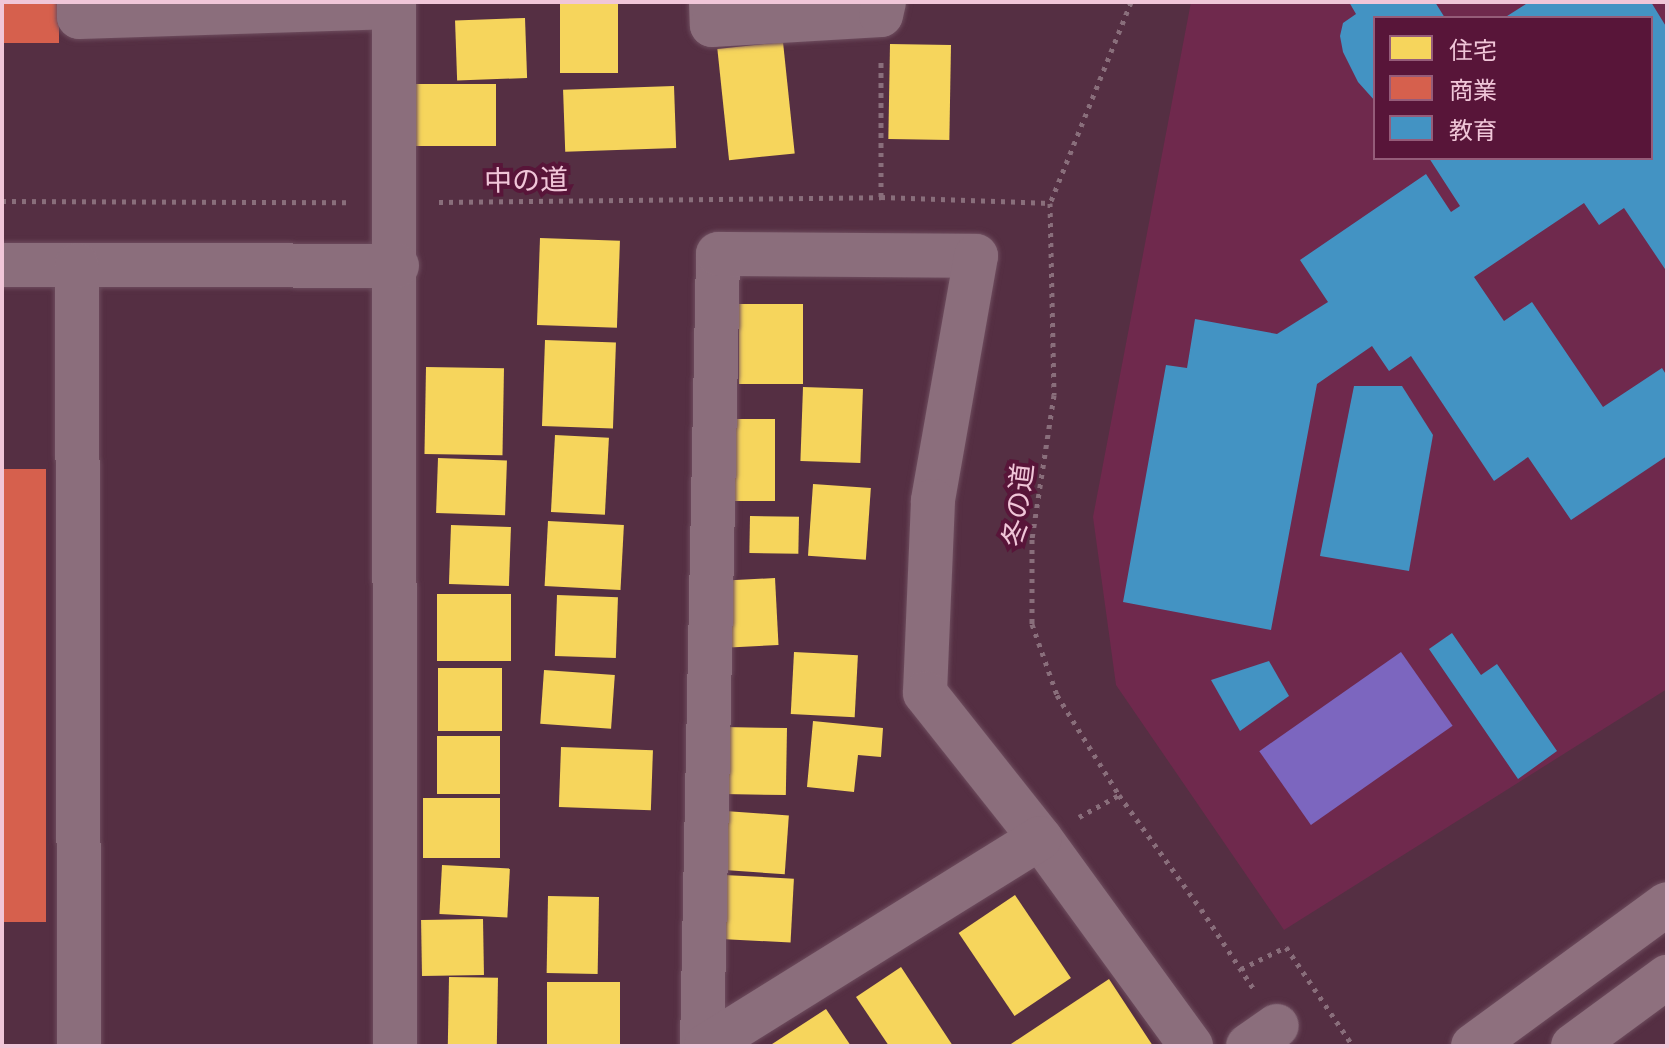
<!DOCTYPE html>
<html>
<head>
<meta charset="utf-8">
<style>
  body { margin:0 }
  #map { position:relative; width:1669px; height:1048px; overflow:hidden; background:#552f43; font-family:"DM Sans","Noto Sans JP",sans-serif }
  div>[style] { position:absolute }
  .built>* { inset:0; background:#6f294d }
  .water>* { inset:0; background:#7c66bf; transform-origin:0 0 }
  .homes>* { inset:0; background:#f6d55c; transform-origin:0 0 }
  .shops>* { inset:0; background:#d6604d; transform-origin:0 0 }
  .schools>* { inset:0; background:#4393c3 }
  .path>* { height:5px; margin-top:-2.5px; transform-origin:0; background:repeating-linear-gradient(90deg,#896e7b 0 4px,transparent 0 10px) }
  .roads { filter:drop-shadow(0 0 2px #6e4d5e) drop-shadow(0 0 2px #6e4d5e) }
  .street>* { height:44px; margin:-22px; padding:0 22px; transform-origin:22px; border-radius:22px; background:#8b6e7c }
  .secondary>* { height:44px; margin:-22px; padding:0 22px; transform-origin:22px; border-radius:22px; background:#8e707e }
  span { translate:-50% -50%; white-space:nowrap; text-align:center; line-height:1.15; -webkit-text-stroke:8px #581539; paint-order:stroke }
  .street-label { font-size:28px; color:#f0c6d8 }
  .frame { position:absolute; inset:0; border:4px solid #f0c6d8; pointer-events:none }
  .legend { position:absolute; left:1373px; top:16px; width:280px; height:144px; box-sizing:border-box; background:#581539; border:2px solid #955c79; margin:0; padding:10px 14px; list-style:none; font-size:24px; color:#f0c6d8 }
  .legend li { display:flex; align-items:center; gap:16px; height:40px }
  .legend b { width:40px; border:2px solid #955c79 }
</style>
</head>
<body>
<div id="map">
  <div class="built">
    <div style="clip-path:polygon(evenodd,1191px 2px,1667px 2px,1667px 689px,1284px 930px,1116px 685px,1093px 517px,1191px 2px,1375px 18px,1651px 18px,1651px 158px,1375px 158px,1375px 18px)"></div>
  </div>
  <div class="water">
    <div style="left:1401px;top:652px;width:90px;height:173px;rotate:55deg"></div>
  </div>
  <div class="homes">
    <div style="left:560px;top:2px;width:58px;height:71px"></div>
    <div style="left:525px;top:18px;width:60px;height:70px;rotate:88deg"></div>
    <div style="left:783px;top:42px;width:112px;height:66px;rotate:84deg"></div>
    <div style="left:890px;top:44px;width:61px;height:95px;rotate:1deg"></div>
    <div style="left:496px;top:84px;width:62px;height:85px;rotate:90deg"></div>
    <div style="left:674px;top:86px;width:62px;height:111px;rotate:88deg"></div>
    <div style="left:540px;top:238px;width:80px;height:87px;rotate:2deg"></div>
    <div style="left:739px;top:304px;width:64px;height:80px"></div>
    <div style="left:545px;top:340px;width:71px;height:86px;rotate:2deg"></div>
    <div style="left:426px;top:367px;width:78px;height:87px;rotate:1deg"></div>
    <div style="left:803px;top:387px;width:60px;height:74px;rotate:2deg"></div>
    <div style="left:724px;top:419px;width:51px;height:82px"></div>
    <div style="left:555px;top:435px;width:54px;height:77px;rotate:3deg"></div>
    <div style="left:438px;top:458px;width:69px;height:55px;rotate:2deg"></div>
    <div style="left:813px;top:484px;width:58px;height:72px;rotate:4deg"></div>
    <div style="left:750px;top:516px;width:49px;height:37px;rotate:1deg"></div>
    <div style="left:548px;top:521px;width:76px;height:65px;rotate:3deg"></div>
    <div style="left:451px;top:525px;width:60px;height:59px;rotate:2deg"></div>
    <div style="left:775px;top:578px;width:67px;height:49px;rotate:87deg"></div>
    <div style="left:511px;top:594px;width:67px;height:74px;rotate:90deg"></div>
    <div style="left:557px;top:595px;width:61px;height:61px;rotate:2deg"></div>
    <div style="left:794px;top:652px;width:64px;height:62px;rotate:3deg"></div>
    <div style="left:438px;top:668px;width:64px;height:63px"></div>
    <div style="left:544px;top:670px;width:71px;height:54px;rotate:4deg"></div>
    <div style="clip-path:polygon(813px 721px,883px 728px,881px 757px,858px 755px,854px 792px,807px 787px)"></div>
    <div style="left:724px;top:727px;width:63px;height:67px;rotate:1deg"></div>
    <div style="left:437px;top:736px;width:63px;height:58px"></div>
    <div style="left:561px;top:747px;width:92px;height:60px;rotate:2deg"></div>
    <div style="left:423px;top:798px;width:77px;height:60px"></div>
    <div style="left:725px;top:811px;width:64px;height:59px;rotate:4deg"></div>
    <div style="left:442px;top:865px;width:68px;height:49px;rotate:3deg"></div>
    <div style="left:724px;top:875px;width:70px;height:64px;rotate:3deg"></div>
    <div style="left:1015px;top:895px;width:100px;height:68px;rotate:56deg"></div>
    <div style="left:548px;top:896px;width:51px;height:77px;rotate:1deg"></div>
    <div style="left:483px;top:919px;width:56px;height:62px;rotate:89deg"></div>
    <div style="clip-path:polygon(901px 967px,953px 1046px,889px 1046px,856px 997px)"></div>
    <div style="left:449px;top:977px;width:49px;height:69px;rotate:1deg"></div>
    <div style="clip-path:polygon(1109px 979px,1153px 1046px,1008px 1046px)"></div>
    <div style="left:547px;top:982px;width:73px;height:64px"></div>
    <div style="clip-path:polygon(826px 1009px,851px 1046px,769px 1046px)"></div>
  </div>
  <div class="shops">
    <div style="left:2px;top:2px;width:57px;height:41px"></div>
    <div style="left:2px;top:469px;width:44px;height:453px"></div>
  </div>
  <div class="schools">
    <div style="clip-path:polygon(1349px 2px,1435px 2px,1445px 18px,1375px 18px,1375px 101px,1358px 82px,1343px 52px,1340px 36px,1343px 23px,1356px 14px)"></div>
    <div style="clip-path:polygon(1529px 2px,1651px 2px,1667px 28px,1667px 272px,1624px 208px,1599px 225px,1584px 203px,1474px 277px,1504px 321px,1532px 302px,1603px 407px,1662px 368px,1667px 376px,1667px 456px,1571px 520px,1528px 457px,1494px 481px,1411px 356px,1389px 371px,1372px 346px,1317px 384px,1271px 630px,1123px 602px,1166px 365px,1187px 368px,1195px 319px,1277px 334px,1328px 302px,1300px 260px,1426px 174px,1451px 212px,1460px 206px,1429px 158px,1651px 158px,1651px 18px,1504px 18px)"></div>
    <div style="clip-path:polygon(1354px 386px,1402px 386px,1433px 435px,1409px 571px,1320px 556px)"></div>
    <div style="clip-path:polygon(1452px 633px,1481px 675px,1497px 664px,1557px 751px,1518px 779px,1429px 649px)"></div>
    <div style="clip-path:polygon(1269px 661px,1289px 696px,1240px 731px,1211px 680px)"></div>
  </div>
  <div class="path">
    <div style="left:1131px;top:2px;width:217px;rotate:111.9deg"></div>
    <div style="left:1050px;top:203px;width:192px;rotate:88.8deg"></div>
    <div style="left:1054px;top:395px;width:146px;rotate:98.7deg"></div>
    <div style="left:1032px;top:539px;width:85px;rotate:90deg"></div>
    <div style="left:1032px;top:624px;width:75px;rotate:70.6deg"></div>
    <div style="left:1057px;top:695px;width:118px;rotate:58.2deg"></div>
    <div style="left:1119px;top:795px;width:140px;rotate:54.3deg"></div>
    <div style="left:1201px;top:909px;width:95px;rotate:56.6deg"></div>
    <div style="left:881px;top:197px;width:137px;rotate:-90deg"></div>
    <div style="left:2px;top:201px;width:347px;rotate:0.2deg"></div>
    <div style="left:439px;top:202px;width:442px;rotate:-0.6deg"></div>
    <div style="left:881px;top:197px;width:169px;rotate:2deg"></div>
    <div style="left:1079px;top:817px;width:46px;rotate:-28.8deg"></div>
    <div style="left:1241px;top:969px;width:50px;rotate:-26.1deg"></div>
    <div style="left:1286px;top:947px;width:120px;rotate:55.9deg"></div>
  </div>
  <div class="roads">
    <div class="street">
      <div style="left:79px;top:2px;width:15px;rotate:90deg"></div>
      <div style="left:79px;top:17px;width:315px;rotate:-1.8deg"></div>
      <div style="left:394px;top:2px;width:1044px;rotate:89.95deg"></div>
      <div style="left:711px;top:2px;width:23px;rotate:88deg"></div>
      <div style="left:712px;top:25px;width:169px;rotate:-3.4deg"></div>
      <div style="left:881px;top:15px;width:13px;rotate:-77deg"></div>
      <div style="left:2px;top:265px;width:395px;rotate:0.1deg"></div>
      <div style="left:77px;top:265px;width:781px;rotate:89.85deg"></div>
      <div style="left:702px;top:1046px;width:792px;rotate:-88.84deg"></div>
      <div style="left:718px;top:254px;width:258px;rotate:0.4deg"></div>
      <div style="left:976px;top:256px;width:249px;rotate:100deg"></div>
      <div style="left:933px;top:501px;width:192px;rotate:92.4deg"></div>
      <div style="left:925px;top:693px;width:185px;rotate:51.6deg"></div>
      <div style="left:1040px;top:838px;width:257px;rotate:54deg"></div>
      <div style="left:706px;top:1046px;width:393px;rotate:-31.9deg"></div>
      <div style="left:1248px;top:1046px;width:35px;rotate:-35deg"></div>
    </div>
    <div class="secondary">
      <div style="left:1473px;top:1046px;width:240px;rotate:-36.2deg"></div>
      <div style="left:1573px;top:1046px;width:117px;rotate:-36.3deg"></div>
    </div>
  </div>
  <div class="street-label">
    <span style="left:526px;top:181px;rotate:-1deg">中の道</span>
    <span style="left:1019px;top:505px;rotate:-83deg">冬の道</span>
  </div>
  <div class="frame"></div>
  <ul class="legend">
  <li><b style="height:22px;background:#f6d55c"></b>住宅</li>
  <li><b style="height:22px;background:#d6604d"></b>商業</li>
  <li><b style="height:22px;background:#4393c3"></b>教育</li>
  </ul>
</div>
</body>
</html>
